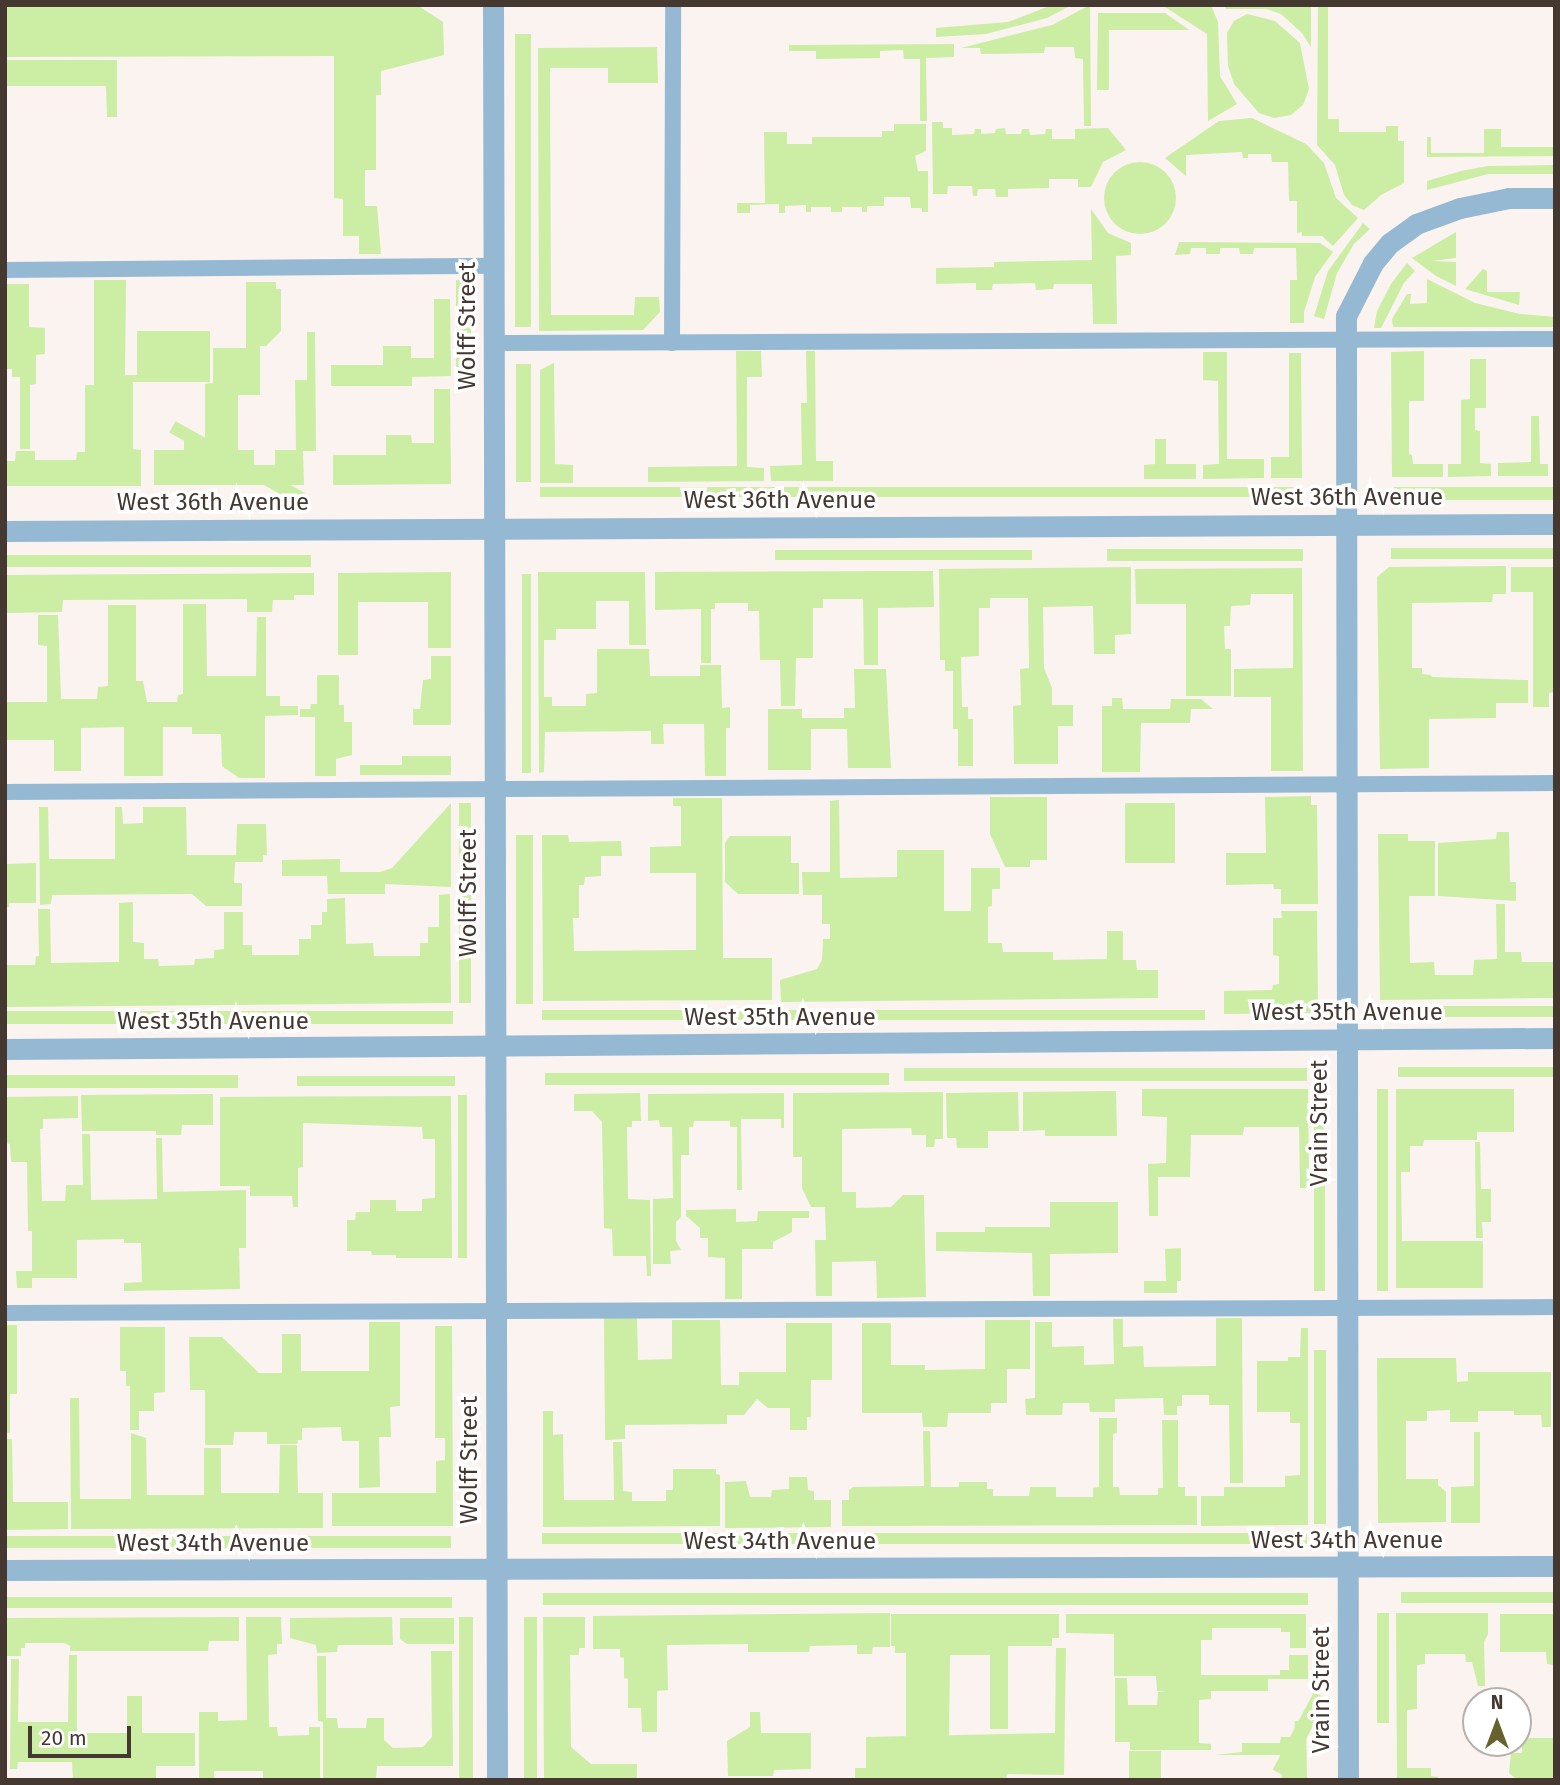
<!DOCTYPE html>
<html>
<head>
<meta charset="utf-8">
<style>
  body { margin:0 }
  #map { position:relative; width:1560px; height:1785px; overflow:hidden; background:#faf3f0; font-family:"Fira Sans",sans-serif }
  div>[style] { position:absolute }
  .green>* { inset:0; background:#cceda4; transform-origin:0 0 }
  .round { border-radius:50% }
  .lane>* { height:16px; margin:-8px; padding:0 8px; transform-origin:8px; border-radius:8px; background:#96b9d3 }
  .street>* { height:21px; margin:-10.5px; padding:0 10.5px; transform-origin:10.5px; border-radius:10.5px; background:#96b9d3 }
  span { translate:-50% -50%; white-space:nowrap; text-align:center; line-height:1.15; -webkit-text-stroke:7px #fff; paint-order:stroke }
  .street-label { font-size:24px; color:#453831 }
  .frame { position:absolute; inset:0; border:7px solid #453831; pointer-events:none }
  .north { position:absolute; left:1462px; top:1687px; width:70px; height:70px; box-sizing:border-box; background:#fff; border:2px solid #b5afad; border-radius:50%; rotate:0deg; font-size:19px; font-weight:700; line-height:28px; text-align:center; color:#453831 }
  .north::after { content:''; display:block; margin:auto; width:24px; height:32px; background:#67612e; clip-path:polygon(50% 0,100% 100%,50% 72%,0 100%) }
  .scale { position:absolute; left:28px; top:1726px; width:103px; height:32px; box-sizing:border-box; border:4px solid #453831; border-top:0; padding-left:9px; font-size:21px; line-height:24px; white-space:nowrap; color:#453831; -webkit-text-stroke:5px #fff; paint-order:stroke }
</style>
</head>
<body>
<div id="map">
  <div class="green">
    <div style="clip-path:polygon(5px 5px,417px 5px,443px 22px,444px 55px,381px 71px,381px 95px,376px 95px,376px 170px,365px 170px,365px 206px,377px 206px,381px 254px,359px 254px,359px 236px,343px 236px,343px 199px,334px 198px,334px 56px,5px 57px)"></div>
    <div style="clip-path:polygon(1052px 5px,1072px 5px,1047px 18px,986px 34px,936px 37px,936px 28px,1008px 22px)"></div>
    <div style="clip-path:polygon(1090px 5px,1091px 126px,1084px 126px,1083px 59px,1075px 58px,1074px 47px,1045px 47px,1044px 53px,981px 54px,980px 48px,961px 48px,1052px 25px)"></div>
    <div style="clip-path:polygon(1098px 5px,1211px 5px,1218px 22px,1220px 76px,1237px 104px,1208px 121px,1207px 34px,1165px 7px)"></div>
    <div style="clip-path:polygon(1224px 5px,1311px 5px,1311px 47px,1302px 33px,1281px 14px,1266px 9px,1226px 9px)"></div>
    <div style="clip-path:polygon(1318px 5px,1328px 5px,1328px 119px,1339px 119px,1339px 132px,1386px 132px,1386px 126px,1398px 126px,1398px 141px,1404px 141px,1404px 183px,1381px 195px,1364px 210px,1352px 205px,1344px 195px,1335px 165px,1317px 145px)"></div>
    <div style="clip-path:polygon(1098px 13px,1165px 13px,1189px 30px,1109px 30px,1109px 90px,1097px 90px)"></div>
    <div style="clip-path:polygon(1247px 14px,1275px 21px,1300px 43px,1309px 89px,1303px 105px,1291px 115px,1274px 118px,1259px 113px,1234px 84px,1228px 66px,1227px 33px,1234px 21px)"></div>
    <div style="left:531px;top:34px;width:293px;height:16px;rotate:90deg"></div>
    <div style="clip-path:polygon(954px 44px,954px 57px,926px 58px,927px 121px,920px 121px,920px 59px,904px 59px,903px 50px,880px 51px,880px 58px,816px 59px,816px 51px,789px 51px,789px 45px)"></div>
    <div style="clip-path:polygon(657px 47px,658px 83px,608px 83px,608px 68px,550px 68px,551px 315px,634px 315px,635px 297px,659px 297px,660px 312px,643px 330px,539px 331px,538px 48px)"></div>
    <div style="clip-path:polygon(5px 60px,117px 60px,117px 117px,107px 117px,106px 86px,5px 86px)"></div>
    <div style="clip-path:polygon(1252px 118px,1306px 144px,1324px 163px,1336px 198px,1358px 218px,1333px 246px,1322px 236px,1302px 236px,1302px 232px,1297px 233px,1297px 201px,1289px 201px,1288px 162px,1272px 162px,1271px 154px,1248px 154px,1248px 158px,1243px 158px,1242px 152px,1186px 155px,1186px 176px,1165px 158px,1219px 121px)"></div>
    <div style="clip-path:polygon(943px 122px,943px 128px,952px 128px,952px 135px,974px 134px,975px 129px,981px 129px,981px 134px,995px 133px,996px 129px,1005px 128px,1006px 134px,1021px 134px,1022px 129px,1029px 129px,1030px 135px,1045px 134px,1046px 129px,1052px 129px,1052px 139px,1075px 139px,1075px 129px,1108px 128px,1126px 150px,1103px 162px,1091px 187px,1078px 187px,1078px 179px,1049px 179px,1049px 188px,1008px 189px,1008px 197px,996px 197px,995px 189px,978px 189px,977px 196px,973px 196px,972px 186px,948px 186px,947px 194px,933px 194px,932px 122px)"></div>
    <div style="clip-path:polygon(894px 124px,926px 124px,926px 151px,915px 156px,918px 171px,928px 171px,928px 212px,922px 212px,922px 208px,911px 208px,910px 197px,884px 197px,884px 206px,867px 206px,867px 212px,862px 212px,862px 207px,842px 207px,842px 212px,831px 212px,831px 207px,811px 207px,811px 212px,806px 212px,806px 205px,785px 206px,785px 213px,779px 213px,779px 204px,750px 205px,750px 213px,737px 213px,737px 203px,765px 203px,764px 132px,787px 132px,787px 144px,812px 144px,812px 137px,882px 137px,882px 131px,894px 131px)"></div>
    <div style="clip-path:polygon(1484px 129px,1501px 129px,1501px 147px,1555px 147px,1555px 156px,1427px 157px,1427px 137px,1431px 137px,1431px 153px,1484px 153px)"></div>
    <div class="round" style="left:1104px;top:162px;width:72px;height:72px"></div>
    <div style="clip-path:polygon(1555px 165px,1555px 174px,1488px 174px,1427px 190px,1427px 181px,1461px 171px,1488px 166px)"></div>
    <div style="clip-path:polygon(1091px 209px,1108px 233px,1131px 243px,1131px 255px,1116px 256px,1117px 324px,1093px 324px,1092px 284px,1054px 284px,1053px 289px,1036px 290px,1035px 283px,993px 284px,992px 290px,976px 290px,976px 283px,936px 284px,936px 268px,994px 267px,994px 262px,1092px 260px)"></div>
    <div style="clip-path:polygon(1363px 223px,1370px 229px,1354px 244px,1337px 273px,1324px 319px,1314px 316px,1328px 271px)"></div>
    <div style="clip-path:polygon(1456px 232px,1456px 258px,1432px 261px,1456px 262px,1456px 286px,1436px 276px,1412px 258px)"></div>
    <div style="clip-path:polygon(1179px 242px,1320px 243px,1333px 252px,1315px 277px,1304px 312px,1304px 323px,1290px 323px,1290px 280px,1297px 280px,1296px 248px,1254px 248px,1253px 254px,1240px 254px,1239px 248px,1220px 248px,1220px 254px,1206px 254px,1206px 248px,1191px 248px,1190px 254px,1175px 255px)"></div>
    <div style="clip-path:polygon(1407px 263px,1415px 271px,1404px 283px,1381px 328px,1374px 328px,1377px 311px,1391px 284px)"></div>
    <div style="clip-path:polygon(1483px 269px,1487px 271px,1487px 292px,1520px 292px,1519px 305px,1465px 289px)"></div>
    <div style="clip-path:polygon(1427px 279px,1475px 303px,1520px 314px,1555px 317px,1555px 327px,1393px 327px,1392px 319px,1407px 294px,1411px 294px,1410px 304px,1427px 303px)"></div>
    <div style="clip-path:polygon(94px 280px,126px 280px,125px 375px,137px 375px,137px 331px,210px 331px,210px 382px,133px 382px,133px 449px,141px 450px,141px 486px,5px 486px,5px 461px,15px 461px,16px 451px,35px 451px,35px 460px,76px 460px,77px 452px,85px 452px,85px 385px,94px 385px)"></div>
    <div style="left:456px;top:280px;width:15px;height:93px"></div>
    <div style="clip-path:polygon(246px 282px,276px 282px,276px 289px,281px 289px,281px 331px,266px 346px,260px 346px,260px 395px,238px 395px,238px 450px,254px 450px,254px 465px,275px 465px,275px 450px,296px 450px,295px 380px,307px 380px,307px 332px,315px 332px,316px 451px,303px 451px,304px 485px,154px 485px,154px 450px,184px 450px,184px 439px,205px 438px,205px 384px,213px 383px,213px 348px,246px 348px)"></div>
    <div style="clip-path:polygon(7px 284px,29px 284px,29px 327px,45px 328px,45px 354px,36px 355px,36px 384px,30px 385px,30px 449px,20px 449px,20px 377px,12px 377px,12px 369px,5px 369px)"></div>
    <div style="clip-path:polygon(434px 299px,450px 299px,451px 376px,412px 377px,412px 386px,331px 386px,331px 365px,383px 365px,383px 346px,411px 346px,411px 358px,434px 358px)"></div>
    <div style="clip-path:polygon(736px 351px,761px 351px,762px 377px,747px 377px,747px 467px,764px 468px,764px 481px,648px 482px,648px 467px,737px 466px)"></div>
    <div style="clip-path:polygon(806px 351px,815px 351px,816px 461px,833px 461px,833px 481px,771px 481px,770px 466px,802px 465px,801px 403px,807px 403px)"></div>
    <div style="clip-path:polygon(1424px 351px,1424px 401px,1409px 401px,1409px 454px,1412px 455px,1413px 464px,1443px 464px,1443px 477px,1392px 477px,1391px 352px)"></div>
    <div style="clip-path:polygon(1203px 352px,1227px 352px,1227px 459px,1264px 459px,1264px 478px,1203px 479px,1203px 465px,1219px 464px,1218px 381px,1203px 380px)"></div>
    <div style="clip-path:polygon(1289px 353px,1301px 353px,1302px 478px,1271px 478px,1271px 457px,1289px 457px)"></div>
    <div style="clip-path:polygon(1470px 359px,1486px 359px,1486px 408px,1475px 408px,1475px 430px,1480px 431px,1480px 463px,1491px 464px,1491px 476px,1448px 477px,1448px 464px,1461px 464px,1461px 400px,1470px 399px)"></div>
    <div style="clip-path:polygon(554px 363px,555px 464px,573px 465px,573px 483px,540px 483px,540px 370px)"></div>
    <div style="left:531px;top:364px;width:118px;height:15px;rotate:90deg"></div>
    <div style="clip-path:polygon(434px 389px,450px 389px,451px 484px,333px 485px,333px 455px,386px 455px,386px 435px,411px 435px,412px 443px,434px 443px)"></div>
    <div style="clip-path:polygon(1531px 416px,1539px 416px,1540px 464px,1548px 464px,1548px 476px,1498px 476px,1498px 463px,1531px 462px)"></div>
    <div style="clip-path:polygon(1155px 439px,1166px 439px,1166px 464px,1196px 464px,1196px 479px,1144px 479px,1144px 465px,1155px 464px)"></div>
    <div style="left:1301px;top:487px;width:10px;height:761px;rotate:90deg"></div>
    <div style="left:1555px;top:487px;width:13px;height:161px;rotate:90deg"></div>
    <div style="left:305px;top:493px;width:13px;height:148px;rotate:119deg"></div>
    <div style="left:1555px;top:548px;width:11px;height:164px;rotate:90deg"></div>
    <div style="left:1107px;top:549px;width:196px;height:12px"></div>
    <div style="left:1032px;top:550px;width:10px;height:257px;rotate:90deg"></div>
    <div style="left:5px;top:555px;width:306px;height:12px"></div>
    <div style="clip-path:polygon(1506px 566px,1506px 594px,1493px 594px,1492px 602px,1412px 603px,1412px 668px,1422px 668px,1422px 674px,1431px 675px,1432px 677px,1528px 680px,1528px 703px,1496px 703px,1496px 718px,1429px 719px,1429px 768px,1380px 769px,1377px 577px,1389px 567px)"></div>
    <div style="clip-path:polygon(1131px 567px,1131px 634px,1115px 635px,1115px 654px,1094px 654px,1093px 606px,1043px 607px,1044px 668px,1052px 688px,1052px 705px,1073px 705px,1073px 726px,1058px 726px,1058px 764px,1014px 764px,1013px 706px,1021px 705px,1020px 669px,1029px 668px,1028px 598px,990px 598px,990px 608px,979px 608px,979px 656px,961px 657px,962px 707px,968px 707px,968px 719px,973px 719px,973px 766px,958px 766px,958px 729px,953px 729px,953px 671px,945px 671px,945px 660px,940px 660px,939px 569px)"></div>
    <div style="clip-path:polygon(1511px 567px,1555px 567px,1555px 692px,1549px 693px,1549px 707px,1533px 707px,1533px 592px,1511px 592px)"></div>
    <div style="clip-path:polygon(1302px 568px,1303px 771px,1271px 771px,1271px 697px,1234px 697px,1234px 669px,1293px 668px,1293px 594px,1251px 594px,1250px 605px,1231px 606px,1230px 626px,1224px 626px,1225px 649px,1231px 649px,1231px 696px,1186px 696px,1186px 604px,1136px 604px,1135px 569px)"></div>
    <div style="clip-path:polygon(933px 571px,934px 607px,878px 608px,878px 665px,864px 665px,863px 599px,823px 599px,823px 608px,813px 608px,813px 658px,796px 658px,795px 706px,781px 706px,780px 660px,760px 660px,759px 611px,748px 611px,748px 603px,715px 603px,715px 609px,711px 609px,711px 663px,701px 663px,701px 609px,655px 610px,655px 572px)"></div>
    <div style="clip-path:polygon(451px 572px,451px 648px,428px 648px,428px 602px,358px 602px,358px 655px,338px 655px,338px 573px)"></div>
    <div style="clip-path:polygon(538px 572px,645px 572px,646px 645px,629px 645px,629px 601px,596px 601px,596px 629px,556px 629px,556px 640px,544px 640px,544px 697px,552px 697px,552px 706px,586px 706px,586px 694px,597px 693px,597px 649px,649px 649px,650px 676px,700px 676px,700px 665px,721px 665px,722px 708px,730px 707px,730px 728px,726px 728px,726px 776px,705px 776px,704px 724px,663px 724px,664px 744px,651px 744px,651px 731px,545px 732px,544px 772px,539px 773px)"></div>
    <div style="clip-path:polygon(314px 573px,314px 595px,294px 595px,294px 600px,273px 600px,272px 612px,247px 612px,247px 599px,63px 600px,62px 612px,5px 613px,5px 575px)"></div>
    <div style="left:522px;top:574px;width:9px;height:199px"></div>
    <div style="clip-path:polygon(183px 604px,206px 604px,207px 676px,256px 676px,257px 617px,266px 617px,266px 696px,280px 696px,280px 706px,298px 706px,298px 715px,265px 716px,265px 778px,239px 778px,222px 766px,221px 734px,192px 734px,192px 727px,163px 727px,163px 776px,124px 776px,124px 727px,81px 728px,81px 771px,54px 771px,54px 740px,5px 740px,5px 702px,47px 702px,47px 646px,38px 645px,38px 615px,58px 615px,61px 699px,97px 699px,98px 687px,108px 686px,108px 605px,136px 605px,136px 681px,143px 681px,147px 702px,177px 702px,178px 695px,183px 694px)"></div>
    <div style="clip-path:polygon(431px 656px,451px 656px,451px 725px,413px 725px,413px 709px,420px 709px,423px 680px,431px 679px)"></div>
    <div style="clip-path:polygon(854px 669px,886px 669px,891px 768px,848px 768px,847px 729px,811px 729px,811px 770px,768px 770px,768px 709px,802px 709px,802px 718px,844px 718px,844px 708px,855px 708px)"></div>
    <div style="clip-path:polygon(317px 675px,339px 675px,339px 705px,344px 705px,344px 722px,352px 722px,352px 755px,336px 759px,336px 776px,315px 776px,315px 717px,300px 717px,300px 709px,310px 709px,311px 704px,317px 704px)"></div>
    <div style="clip-path:polygon(1112px 698px,1122px 698px,1123px 709px,1170px 709px,1171px 699px,1201px 699px,1213px 709px,1191px 709px,1190px 723px,1141px 723px,1140px 772px,1102px 772px,1102px 706px,1112px 706px)"></div>
    <div style="clip-path:polygon(402px 756px,451px 756px,451px 775px,360px 775px,360px 765px,402px 765px)"></div>
    <div style="clip-path:polygon(1311px 796px,1311px 805px,1317px 805px,1318px 904px,1281px 904px,1281px 889px,1274px 889px,1273px 884px,1226px 885px,1226px 853px,1266px 853px,1265px 797px)"></div>
    <div style="clip-path:polygon(990px 797px,1047px 797px,1047px 860px,1030px 860px,1030px 867px,1005px 867px,990px 834px)"></div>
    <div style="clip-path:polygon(673px 798px,722px 798px,723px 958px,772px 958px,772px 1000px,543px 1001px,542px 835px,568px 835px,569px 842px,621px 841px,622px 856px,601px 856px,601px 876px,585px 877px,584px 885px,579px 885px,579px 918px,573px 918px,574px 951px,696px 950px,696px 873px,650px 873px,650px 847px,681px 846px,681px 806px,673px 806px)"></div>
    <div style="clip-path:polygon(839px 800px,840px 878px,897px 877px,897px 850px,944px 850px,944px 911px,971px 911px,971px 868px,1000px 868px,1000px 889px,992px 889px,992px 906px,988px 907px,988px 943px,1002px 943px,1003px 952px,1053px 952px,1053px 960px,1107px 959px,1107px 931px,1123px 931px,1123px 960px,1136px 960px,1137px 970px,1158px 970px,1158px 998px,781px 1002px,780px 980px,817px 969px,822px 960px,823px 939px,830px 939px,830px 924px,822px 924px,822px 895px,803px 895px,802px 872px,830px 872px,830px 801px)"></div>
    <div style="clip-path:polygon(451px 803px,451px 887px,385px 884px,385px 894px,328px 894px,327px 876px,282px 876px,282px 860px,340px 859px,340px 872px,380px 872px,392px 868px)"></div>
    <div style="left:459px;top:803px;width:12px;height:200px"></div>
    <div style="left:1125px;top:803px;width:50px;height:60px"></div>
    <div style="clip-path:polygon(39px 807px,48px 807px,49px 859px,115px 859px,115px 807px,122px 807px,123px 824px,143px 823px,143px 807px,186px 807px,187px 855px,236px 855px,237px 824px,266px 824px,267px 855px,263px 855px,263px 862px,235px 862px,234px 883px,242px 883px,242px 906px,206px 906px,192px 894px,52px 895px,51px 904px,40px 905px)"></div>
    <div style="clip-path:polygon(1497px 832px,1509px 832px,1510px 882px,1516px 882px,1516px 901px,1438px 896px,1438px 843px,1496px 839px)"></div>
    <div style="clip-path:polygon(1408px 834px,1408px 841px,1435px 841px,1435px 896px,1409px 896px,1410px 963px,1434px 962px,1435px 975px,1473px 975px,1474px 960px,1497px 959px,1496px 904px,1505px 904px,1505px 952px,1521px 952px,1522px 962px,1555px 962px,1555px 998px,1380px 1000px,1378px 834px)"></div>
    <div style="left:533px;top:835px;width:169px;height:17px;rotate:90deg"></div>
    <div style="clip-path:polygon(730px 836px,791px 836px,791px 863px,799px 863px,799px 894px,738px 894px,725px 882px,725px 843px)"></div>
    <div style="clip-path:polygon(36px 863px,36px 903px,9px 903px,9px 907px,5px 907px,5px 864px)"></div>
    <div style="clip-path:polygon(450px 894px,451px 1003px,5px 1007px,5px 965px,35px 965px,36px 956px,39px 956px,38px 909px,50px 909px,51px 963px,119px 962px,119px 903px,133px 902px,133px 942px,144px 943px,144px 959px,158px 959px,159px 966px,194px 965px,195px 959px,214px 958px,214px 950px,224px 949px,224px 912px,243px 912px,243px 945px,252px 945px,252px 955px,299px 955px,299px 939px,311px 939px,311px 925px,322px 925px,322px 912px,327px 912px,327px 899px,345px 898px,346px 944px,373px 943px,374px 956px,420px 956px,420px 943px,428px 943px,428px 927px,439px 927px,439px 895px)"></div>
    <div style="clip-path:polygon(1281px 911px,1317px 911px,1318px 1007px,1312px 1013px,1224px 1014px,1224px 991px,1272px 990px,1273px 985px,1279px 984px,1279px 956px,1273px 955px,1273px 918px,1282px 918px)"></div>
    <div style="left:1555px;top:1006px;width:11px;height:159px;rotate:90deg"></div>
    <div style="left:1205px;top:1010px;width:10px;height:663px;rotate:90deg"></div>
    <div style="left:453px;top:1011px;width:13px;height:448px;rotate:90deg"></div>
    <div style="left:1555px;top:1067px;width:10px;height:157px;rotate:90deg"></div>
    <div style="left:1307px;top:1068px;width:13px;height:403px;rotate:90deg"></div>
    <div style="left:889px;top:1073px;width:12px;height:344px;rotate:90deg"></div>
    <div style="left:238px;top:1075px;width:13px;height:233px;rotate:90deg"></div>
    <div style="left:297px;top:1076px;width:158px;height:10px"></div>
    <div style="clip-path:polygon(1142px 1089px,1308px 1089px,1309px 1188px,1300px 1188px,1299px 1127px,1244px 1127px,1243px 1135px,1191px 1135px,1190px 1177px,1158px 1177px,1158px 1216px,1149px 1216px,1148px 1164px,1166px 1163px,1167px 1117px,1142px 1116px)"></div>
    <div style="left:1314px;top:1089px;width:11px;height:202px"></div>
    <div style="left:1377px;top:1089px;width:11px;height:202px"></div>
    <div style="clip-path:polygon(1396px 1089px,1514px 1089px,1514px 1132px,1477px 1132px,1477px 1140px,1424px 1140px,1423px 1146px,1410px 1146px,1410px 1172px,1401px 1172px,1402px 1241px,1483px 1241px,1483px 1288px,1396px 1288px)"></div>
    <div style="clip-path:polygon(1116px 1091px,1117px 1136px,1045px 1136px,1045px 1130px,1023px 1131px,1023px 1092px)"></div>
    <div style="clip-path:polygon(943px 1092px,943px 1139px,935px 1139px,934px 1147px,926px 1147px,926px 1135px,912px 1135px,911px 1128px,842px 1129px,842px 1192px,856px 1192px,856px 1208px,891px 1207px,903px 1195px,924px 1195px,926px 1297px,877px 1298px,876px 1261px,832px 1262px,832px 1296px,816px 1296px,815px 1240px,826px 1240px,825px 1207px,811px 1207px,802px 1188px,802px 1157px,793px 1157px,793px 1093px)"></div>
    <div style="clip-path:polygon(1018px 1092px,1019px 1131px,988px 1131px,988px 1148px,957px 1148px,956px 1138px,947px 1138px,946px 1093px)"></div>
    <div style="clip-path:polygon(640px 1093px,641px 1121px,632px 1121px,632px 1127px,627px 1127px,628px 1199px,650px 1200px,651px 1276px,647px 1276px,646px 1256px,613px 1256px,612px 1229px,604px 1228px,602px 1122px,592px 1111px,574px 1111px,574px 1094px)"></div>
    <div style="clip-path:polygon(784px 1093px,784px 1128px,781px 1128px,781px 1119px,741px 1119px,742px 1190px,737px 1190px,737px 1127px,730px 1127px,730px 1121px,694px 1121px,693px 1127px,689px 1127px,689px 1155px,681px 1155px,681px 1217px,676px 1222px,676px 1241px,681px 1250px,670px 1251px,671px 1264px,653px 1264px,653px 1199px,673px 1198px,672px 1127px,660px 1127px,659px 1120px,648px 1121px,648px 1094px)"></div>
    <div style="clip-path:polygon(213px 1094px,213px 1125px,182px 1125px,181px 1135px,156px 1135px,156px 1131px,82px 1131px,81px 1095px)"></div>
    <div style="left:458px;top:1095px;width:9px;height:163px"></div>
    <div style="clip-path:polygon(78px 1096px,78px 1118px,43px 1119px,43px 1129px,40px 1129px,42px 1201px,65px 1201px,66px 1185px,83px 1185px,82px 1134px,90px 1134px,91px 1200px,157px 1199px,156px 1138px,162px 1138px,163px 1192px,246px 1190px,246px 1248px,239px 1248px,240px 1289px,124px 1291px,124px 1283px,142px 1282px,141px 1243px,124px 1243px,124px 1239px,77px 1240px,77px 1278px,32px 1278px,32px 1288px,17px 1288px,16px 1271px,32px 1271px,32px 1231px,28px 1231px,27px 1162px,11px 1162px,10px 1144px,5px 1143px,5px 1097px)"></div>
    <div style="clip-path:polygon(451px 1096px,452px 1258px,396px 1258px,396px 1255px,372px 1255px,371px 1251px,347px 1251px,347px 1220px,355px 1220px,356px 1212px,370px 1212px,370px 1200px,396px 1200px,396px 1211px,422px 1211px,422px 1199px,435px 1198px,435px 1139px,423px 1139px,422px 1127px,303px 1123px,303px 1167px,298px 1168px,298px 1207px,293px 1207px,292px 1196px,250px 1196px,250px 1186px,220px 1186px,220px 1097px)"></div>
    <div style="clip-path:polygon(1475px 1142px,1480px 1142px,1481px 1189px,1491px 1189px,1491px 1222px,1482px 1222px,1483px 1238px,1476px 1238px)"></div>
    <div style="clip-path:polygon(1050px 1202px,1118px 1202px,1118px 1253px,1050px 1254px,1050px 1296px,1033px 1296px,1032px 1253px,936px 1251px,936px 1232px,985px 1232px,985px 1227px,1050px 1227px)"></div>
    <div style="clip-path:polygon(736px 1209px,736px 1222px,757px 1221px,758px 1211px,809px 1211px,809px 1218px,792px 1218px,792px 1232px,773px 1242px,773px 1249px,742px 1249px,742px 1299px,725px 1299px,725px 1258px,708px 1257px,708px 1238px,700px 1238px,700px 1228px,686px 1216px,686px 1210px)"></div>
    <div style="clip-path:polygon(1181px 1248px,1181px 1281px,1177px 1281px,1177px 1293px,1144px 1293px,1144px 1281px,1166px 1281px,1165px 1249px)"></div>
    <div style="clip-path:polygon(604px 1318px,637px 1318px,638px 1360px,672px 1359px,672px 1320px,720px 1320px,721px 1385px,739px 1385px,739px 1372px,786px 1372px,786px 1323px,832px 1323px,832px 1380px,811px 1380px,811px 1417px,807px 1417px,807px 1430px,790px 1430px,790px 1408px,768px 1408px,757px 1399px,744px 1415px,727px 1415px,727px 1424px,625px 1425px,625px 1439px,605px 1440px)"></div>
    <div style="clip-path:polygon(1216px 1318px,1242px 1318px,1243px 1483px,1230px 1483px,1229px 1405px,1209px 1405px,1209px 1395px,1182px 1395px,1182px 1406px,1177px 1406px,1177px 1415px,1164px 1415px,1163px 1398px,1115px 1399px,1115px 1412px,1090px 1412px,1089px 1403px,1063px 1403px,1062px 1415px,1026px 1415px,1025px 1399px,1035px 1398px,1035px 1322px,1052px 1322px,1052px 1347px,1084px 1346px,1084px 1365px,1114px 1364px,1113px 1319px,1123px 1319px,1123px 1347px,1143px 1346px,1144px 1367px,1216px 1366px)"></div>
    <div style="clip-path:polygon(985px 1320px,1030px 1320px,1030px 1369px,1007px 1369px,1007px 1403px,991px 1403px,991px 1413px,948px 1413px,947px 1427px,923px 1427px,922px 1413px,862px 1413px,862px 1323px,891px 1323px,891px 1365px,925px 1365px,925px 1370px,985px 1369px)"></div>
    <div style="clip-path:polygon(369px 1322px,400px 1322px,400px 1406px,390px 1407px,391px 1437px,379px 1437px,380px 1487px,359px 1488px,359px 1441px,342px 1441px,341px 1427px,302px 1428px,302px 1440px,298px 1440px,297px 1444px,267px 1444px,267px 1432px,234px 1432px,233px 1445px,205px 1445px,205px 1390px,190px 1390px,189px 1337px,222px 1337px,259px 1373px,282px 1373px,282px 1334px,301px 1334px,301px 1371px,369px 1371px)"></div>
    <div style="clip-path:polygon(5px 1325px,17px 1325px,17px 1394px,10px 1394px,10px 1433px,5px 1433px)"></div>
    <div style="clip-path:polygon(435px 1326px,452px 1326px,453px 1526px,332px 1526px,332px 1493px,436px 1493px,436px 1461px,445px 1460px,445px 1438px,435px 1438px)"></div>
    <div style="clip-path:polygon(120px 1327px,165px 1327px,165px 1392px,154px 1393px,154px 1411px,139px 1411px,139px 1430px,130px 1430px,130px 1386px,126px 1386px,126px 1371px,120px 1371px)"></div>
    <div style="clip-path:polygon(1301px 1328px,1308px 1328px,1308px 1525px,1201px 1526px,1201px 1496px,1224px 1496px,1224px 1487px,1285px 1487px,1285px 1476px,1300px 1475px,1300px 1423px,1290px 1423px,1290px 1412px,1257px 1412px,1257px 1361px,1288px 1361px,1288px 1357px,1300px 1357px)"></div>
    <div style="left:1314px;top:1350px;width:12px;height:174px"></div>
    <div style="clip-path:polygon(1377px 1358px,1456px 1358px,1457px 1382px,1468px 1381px,1468px 1372px,1551px 1372px,1551px 1427px,1542px 1427px,1541px 1415px,1514px 1415px,1514px 1411px,1478px 1411px,1478px 1422px,1450px 1422px,1450px 1410px,1427px 1411px,1427px 1421px,1406px 1421px,1406px 1479px,1438px 1479px,1438px 1485px,1446px 1492px,1446px 1522px,1378px 1523px)"></div>
    <div style="clip-path:polygon(70px 1398px,79px 1398px,80px 1499px,131px 1499px,131px 1433px,146px 1438px,147px 1495px,204px 1495px,204px 1448px,221px 1448px,221px 1493px,279px 1493px,280px 1445px,297px 1445px,298px 1493px,323px 1493px,323px 1528px,71px 1529px)"></div>
    <div style="clip-path:polygon(543px 1411px,553px 1411px,553px 1435px,563px 1434px,564px 1500px,614px 1500px,613px 1442px,622px 1442px,623px 1491px,632px 1492px,632px 1501px,666px 1501px,666px 1490px,673px 1490px,673px 1469px,716px 1469px,716px 1474px,720px 1475px,720px 1526px,543px 1527px)"></div>
    <div style="clip-path:polygon(1099px 1418px,1117px 1418px,1117px 1433px,1113px 1434px,1113px 1487px,1119px 1487px,1120px 1495px,1158px 1495px,1158px 1488px,1163px 1488px,1162px 1420px,1178px 1420px,1178px 1487px,1185px 1487px,1185px 1496px,1197px 1496px,1197px 1525px,842px 1526px,842px 1500px,849px 1500px,849px 1490px,853px 1487px,924px 1486px,923px 1431px,930px 1431px,931px 1487px,959px 1487px,959px 1482px,987px 1482px,987px 1489px,993px 1489px,993px 1496px,1029px 1496px,1030px 1487px,1056px 1487px,1056px 1497px,1093px 1497px,1093px 1488px,1099px 1487px)"></div>
    <div style="clip-path:polygon(1474px 1432px,1480px 1432px,1480px 1523px,1451px 1523px,1451px 1487px,1474px 1486px)"></div>
    <div style="clip-path:polygon(5px 1439px,12px 1439px,13px 1502px,68px 1502px,68px 1529px,5px 1530px)"></div>
    <div style="clip-path:polygon(789px 1477px,807px 1477px,808px 1490px,814px 1491px,814px 1500px,831px 1500px,831px 1527px,725px 1528px,725px 1482px,746px 1481px,750px 1497px,771px 1497px,772px 1490px,789px 1489px)"></div>
    <div style="left:1307px;top:1533px;width:11px;height:765px;rotate:90deg"></div>
    <div style="left:451px;top:1536px;width:12px;height:446px;rotate:90deg"></div>
    <div style="left:1555px;top:1592px;width:11px;height:154px;rotate:90deg"></div>
    <div style="left:1308px;top:1593px;width:12px;height:765px;rotate:90deg"></div>
    <div style="left:452px;top:1597px;width:11px;height:447px;rotate:90deg"></div>
    <div style="clip-path:polygon(890px 1613px,890px 1647px,873px 1647px,872px 1654px,857px 1654px,857px 1645px,810px 1646px,809px 1652px,748px 1652px,748px 1644px,667px 1645px,668px 1690px,657px 1691px,657px 1732px,642px 1732px,641px 1708px,628px 1708px,628px 1679px,624px 1678px,624px 1658px,620px 1657px,620px 1649px,593px 1649px,593px 1616px)"></div>
    <div style="left:1377px;top:1613px;width:12px;height:110px"></div>
    <div style="clip-path:polygon(1396px 1613px,1488px 1613px,1488px 1634px,1484px 1642px,1485px 1686px,1478px 1686px,1472px 1662px,1466px 1662px,1465px 1654px,1425px 1654px,1425px 1664px,1417px 1665px,1417px 1709px,1407px 1710px,1407px 1768px,1431px 1768px,1431px 1776px,1438px 1777px,1438px 1780px,1397px 1780px)"></div>
    <div style="clip-path:polygon(891px 1614px,1059px 1614px,1059px 1638px,1052px 1638px,1052px 1646px,1008px 1646px,1008px 1729px,990px 1729px,990px 1655px,950px 1655px,949px 1736px,906px 1736px,906px 1653px,895px 1653px,895px 1646px,891px 1646px)"></div>
    <div style="clip-path:polygon(1066px 1614px,1306px 1614px,1306px 1648px,1290px 1648px,1290px 1632px,1281px 1632px,1281px 1628px,1212px 1628px,1212px 1640px,1201px 1640px,1201px 1675px,1280px 1675px,1280px 1670px,1289px 1670px,1289px 1655px,1308px 1655px,1308px 1679px,1268px 1679px,1268px 1691px,1211px 1691px,1211px 1699px,1199px 1700px,1199px 1743px,1211px 1744px,1211px 1750px,1130px 1750px,1130px 1742px,1115px 1742px,1115px 1678px,1127px 1678px,1128px 1705px,1157px 1705px,1158px 1692px,1167px 1691px,1157px 1691px,1156px 1676px,1114px 1676px,1114px 1634px,1066px 1633px)"></div>
    <div style="clip-path:polygon(1500px 1614px,1555px 1614px,1555px 1734px,1553px 1665px,1547px 1664px,1546px 1652px,1500px 1652px)"></div>
    <div style="clip-path:polygon(239px 1617px,239px 1641px,209px 1641px,208px 1651px,70px 1651px,70px 1646px,64px 1643px,25px 1643px,25px 1648px,21px 1648px,21px 1656px,5px 1656px,5px 1618px)"></div>
    <div style="clip-path:polygon(246px 1617px,281px 1617px,282px 1644px,277px 1644px,277px 1654px,268px 1655px,269px 1727px,277px 1727px,278px 1736px,309px 1735px,309px 1727px,320px 1727px,320px 1780px,263px 1780px,263px 1771px,214px 1771px,214px 1780px,199px 1780px,199px 1712px,218px 1712px,218px 1721px,247px 1720px)"></div>
    <div style="clip-path:polygon(392px 1617px,393px 1645px,338px 1645px,337px 1652px,317px 1653px,316px 1645px,290px 1638px,290px 1618px)"></div>
    <div style="left:459px;top:1617px;width:14px;height:163px"></div>
    <div style="left:524px;top:1617px;width:13px;height:163px"></div>
    <div style="clip-path:polygon(543px 1617px,585px 1617px,585px 1648px,579px 1648px,579px 1655px,570px 1655px,571px 1747px,591px 1764px,637px 1764px,637px 1780px,544px 1780px)"></div>
    <div style="clip-path:polygon(400px 1618px,454px 1618px,454px 1644px,407px 1644px,400px 1639px)"></div>
    <div style="clip-path:polygon(1056px 1648px,1066px 1648px,1064px 1775px,1007px 1774px,1006px 1780px,855px 1780px,855px 1768px,866px 1768px,866px 1737px,1055px 1733px)"></div>
    <div style="clip-path:polygon(431px 1651px,452px 1651px,453px 1766px,377px 1766px,376px 1778px,323px 1780px,323px 1722px,318px 1721px,317px 1656px,326px 1656px,326px 1718px,337px 1718px,338px 1728px,366px 1728px,367px 1718px,384px 1718px,384px 1740px,393px 1748px,423px 1747px,432px 1737px)"></div>
    <div style="clip-path:polygon(69px 1655px,77px 1655px,77px 1733px,127px 1733px,127px 1696px,142px 1696px,142px 1733px,195px 1733px,195px 1766px,156px 1766px,156px 1780px,73px 1780px,72px 1762px,18px 1762px,17px 1769px,10px 1769px,11px 1659px,19px 1659px,18px 1722px,68px 1722px)"></div>
    <div style="left:1314px;top:1692px;width:15px;height:88px;rotate:28deg"></div>
    <div style="clip-path:polygon(750px 1712px,760px 1712px,761px 1733px,811px 1733px,811px 1769px,774px 1770px,773px 1776px,728px 1776px,727px 1741px,750px 1727px)"></div>
    <div style="clip-path:polygon(1295px 1721px,1306px 1721px,1307px 1780px,1282px 1780px,1281px 1755px,1215px 1755px,1242px 1752px,1242px 1743px,1280px 1743px,1281px 1737px,1294px 1737px)"></div>
    <div style="clip-path:polygon(1522px 1738px,1555px 1738px,1555px 1780px,1516px 1779px,1509px 1773px,1511px 1753px,1522px 1753px)"></div>
    <div style="clip-path:polygon(1129px 1751px,1161px 1751px,1161px 1778px,1190px 1780px,1129px 1780px)"></div>
  </div>
  <div class="lane">
    <div style="left:5px;top:270px;width:489px;rotate:-0.5deg"></div>
    <div style="left:494px;top:343px;width:1061px;rotate:-0.22deg"></div>
    <div style="left:672px;top:343px;width:338px;rotate:-89.8deg"></div>
    <div style="left:5px;top:792px;width:1550px;rotate:-0.33deg"></div>
    <div style="left:5px;top:1313px;width:1550px;rotate:-0.22deg"></div>
  </div>
  <div class="street">
    <div style="left:493px;top:5px;width:1775px;rotate:89.87deg"></div>
    <div style="left:5px;top:531px;width:1550px;rotate:-0.26deg"></div>
    <div style="left:5px;top:1049px;width:1550px;rotate:-0.41deg"></div>
    <div style="left:5px;top:1570px;width:1550px;rotate:-0.15deg"></div>
    <div style="left:1348px;top:1780px;width:1464px;rotate:-90.08deg"></div>
    <div style="left:1346px;top:316px;width:59px;rotate:-63deg"></div>
    <div style="left:1373px;top:263px;width:26px;rotate:-50deg"></div>
    <div style="left:1390px;top:243px;width:32px;rotate:-36deg"></div>
    <div style="left:1416px;top:224px;width:47px;rotate:-20deg"></div>
    <div style="left:1460px;top:208px;width:50px;rotate:-11.5deg"></div>
    <div style="left:1509px;top:198px;width:46px"></div>
  </div>
  <div class="street-label">
    <span style="left:468px;top:326px;rotate:-90deg">Wolff Street</span>
    <span style="left:1347px;top:498px">West 36th Avenue</span>
    <span style="left:780px;top:501px">West 36th Avenue</span>
    <span style="left:213px;top:503px">West 36th Avenue</span>
    <span style="left:469px;top:893px;rotate:-90deg">Wolff Street</span>
    <span style="left:1347px;top:1013px">West 35th Avenue</span>
    <span style="left:780px;top:1018px">West 35th Avenue</span>
    <span style="left:213px;top:1022px">West 35th Avenue</span>
    <span style="left:1320px;top:1123px;rotate:-90deg">Vrain Street</span>
    <span style="left:470px;top:1460px;rotate:-90deg">Wolff Street</span>
    <span style="left:1347px;top:1541px">West 34th Avenue</span>
    <span style="left:780px;top:1542px">West 34th Avenue</span>
    <span style="left:213px;top:1544px">West 34th Avenue</span>
    <span style="left:1322px;top:1690px;rotate:-90deg">Vrain Street</span>
  </div>
  <div class="frame"></div>
  <div class="north">N</div>
  <div class="scale">20 m</div>
</div>
</body>
</html>
